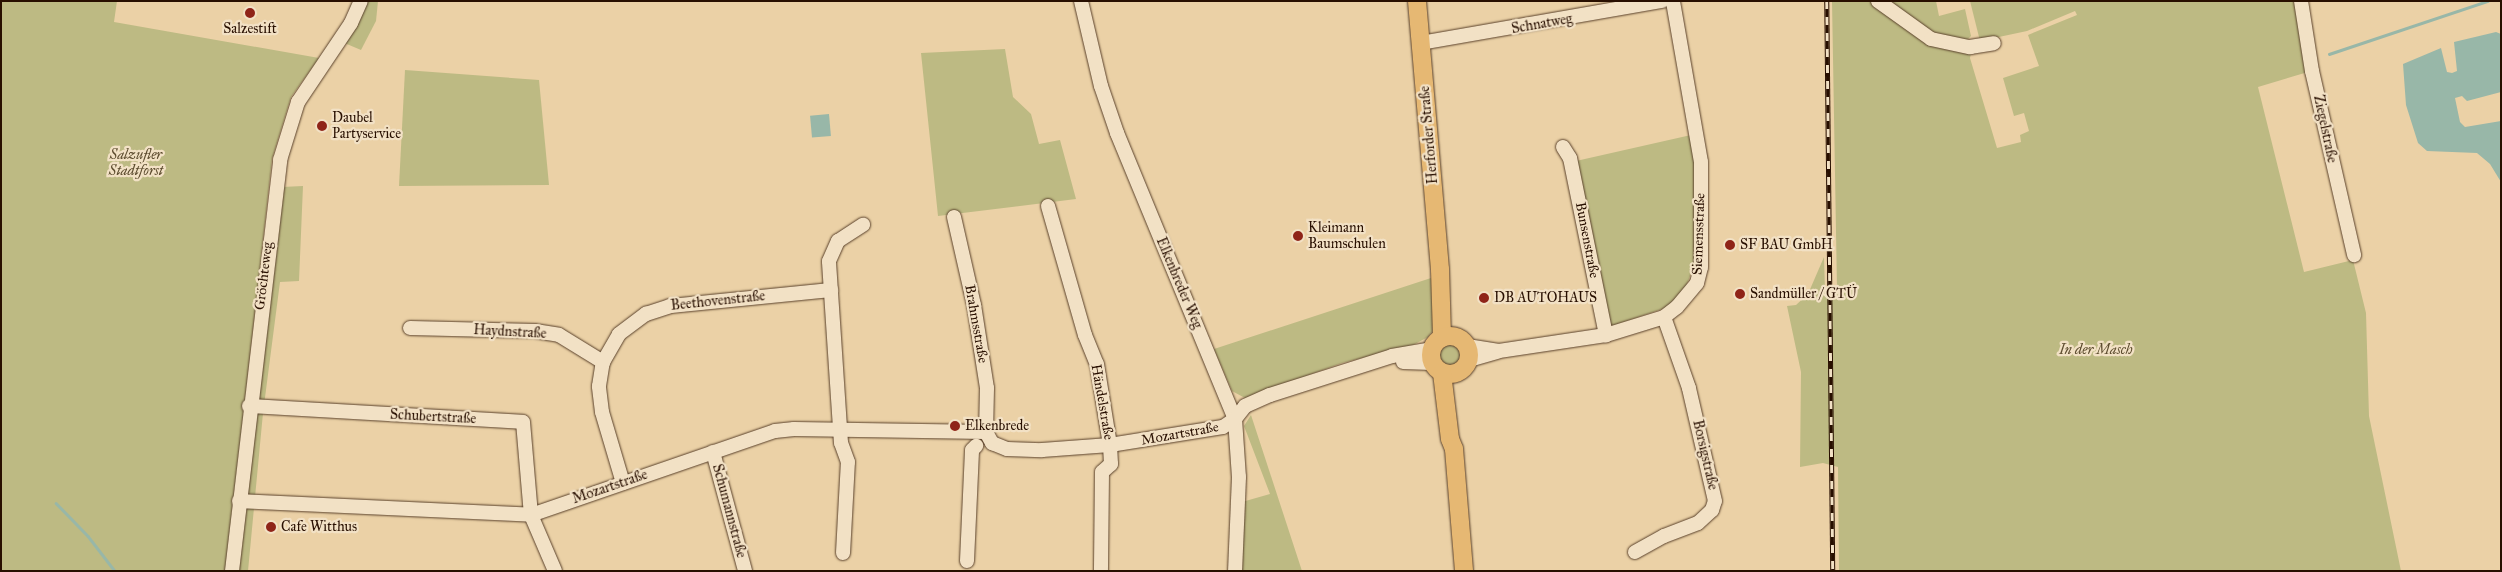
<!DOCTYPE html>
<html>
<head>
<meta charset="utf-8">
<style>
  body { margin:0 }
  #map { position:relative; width:2502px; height:572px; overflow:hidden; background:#ebd1a6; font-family:"IM FELL Great Primer",serif }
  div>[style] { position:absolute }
  .green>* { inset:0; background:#bdba83 }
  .round { border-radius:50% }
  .water>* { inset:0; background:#98b7a8; transform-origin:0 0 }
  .stream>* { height:2.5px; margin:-1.25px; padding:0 1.25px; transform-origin:1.25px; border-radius:1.25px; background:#98b7a8 }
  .roads { filter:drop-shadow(0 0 1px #59402a) drop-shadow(0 0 1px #59402a) }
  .minor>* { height:14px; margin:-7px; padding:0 7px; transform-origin:7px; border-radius:7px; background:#f2e1c5 }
  .major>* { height:18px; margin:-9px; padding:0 9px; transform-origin:9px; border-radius:9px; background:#e6b873 }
  .major>.ring { margin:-9px; padding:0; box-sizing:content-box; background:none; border:18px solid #e6b873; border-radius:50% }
  .rail>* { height:4.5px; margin-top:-2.25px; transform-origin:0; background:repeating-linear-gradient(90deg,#f2e1c5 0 8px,#280f00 0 16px); box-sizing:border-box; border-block:1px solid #280f00 }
  .dots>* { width:14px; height:14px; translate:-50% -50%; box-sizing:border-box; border:2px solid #f2e1c5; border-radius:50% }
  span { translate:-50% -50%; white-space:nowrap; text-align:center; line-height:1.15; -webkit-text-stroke:4.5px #f2e1c5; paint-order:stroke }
  .street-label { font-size:14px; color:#280f00 }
  .poi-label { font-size:14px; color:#280f00 }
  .left { translate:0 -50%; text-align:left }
  .park-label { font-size:14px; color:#5c4b2e; font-style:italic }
  .frame { position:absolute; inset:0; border:2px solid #280f00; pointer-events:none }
</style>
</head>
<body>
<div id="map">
  <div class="green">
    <div style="clip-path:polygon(1px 1px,117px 1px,114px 22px,319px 58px,291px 97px,272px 159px,226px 571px,1px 571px)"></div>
    <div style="clip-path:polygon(364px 1px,378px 1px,376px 21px,361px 50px,342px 42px)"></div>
    <div style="clip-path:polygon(1832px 1px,1871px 1px,1894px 18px,1972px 48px,1970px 58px,1997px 148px,2021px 142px,2020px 135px,2029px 131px,2024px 113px,2014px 116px,2003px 78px,2039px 66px,2028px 35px,2077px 15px,2075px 11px,2027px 31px,1980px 41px,1970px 1px,2296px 1px,2308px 72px,2258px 87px,2304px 272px,2353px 260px,2366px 313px,2369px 416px,2401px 571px,1839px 571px,1838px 467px,1823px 463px,1800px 467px,1801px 372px,1787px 306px,1796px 305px,1808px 294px,1824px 257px,1825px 291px,1837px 289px)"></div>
    <div style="clip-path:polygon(1885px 1px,1936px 1px,1939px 16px,1965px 9px,1971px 36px,1966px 41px,1937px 36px)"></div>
    <div style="clip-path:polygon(1005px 49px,1013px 97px,1031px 114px,1039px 144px,1060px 140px,1076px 199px,938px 216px,921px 53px)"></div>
    <div style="clip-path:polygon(405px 70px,539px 80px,549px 185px,399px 186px)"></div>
    <div style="clip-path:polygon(1691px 135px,1696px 164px,1695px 263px,1684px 292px,1665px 308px,1609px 327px,1576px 161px)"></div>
    <div style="clip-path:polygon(303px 186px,299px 281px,280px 282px,263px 413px,248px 571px,238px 571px,282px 187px)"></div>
    <div style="clip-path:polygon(1431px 278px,1434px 329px,1428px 337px,1413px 345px,1342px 363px,1245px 398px,1232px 391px,1214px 349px)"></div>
    <div class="round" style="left:1437px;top:342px;width:26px;height:26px"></div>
    <div style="clip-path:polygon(1251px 415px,1302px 571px,1240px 571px,1242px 502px,1270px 494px,1244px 426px)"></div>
  </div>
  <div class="water">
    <div style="clip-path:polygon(2496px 32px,2501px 34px,2501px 92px,2467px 101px,2462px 96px,2455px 98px,2460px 122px,2465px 127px,2501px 121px,2501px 182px,2490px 164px,2477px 153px,2427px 151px,2418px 143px,2406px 105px,2403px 64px,2441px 48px,2447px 72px,2452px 73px,2457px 71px,2454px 42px)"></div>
    <div style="left:829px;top:114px;width:22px;height:19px;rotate:85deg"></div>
  </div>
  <div class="stream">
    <div style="left:2329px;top:54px;width:167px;rotate:-18.5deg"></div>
    <div style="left:56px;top:503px;width:46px;rotate:45.9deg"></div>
    <div style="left:88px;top:536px;width:44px;rotate:52.4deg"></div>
  </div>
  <div class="roads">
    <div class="minor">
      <div style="left:1081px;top:1px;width:87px;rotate:76.8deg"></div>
      <div style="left:1101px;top:86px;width:50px;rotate:71.2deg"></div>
      <div style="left:1117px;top:133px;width:309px;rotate:67.6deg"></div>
      <div style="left:1235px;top:419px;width:58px;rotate:86.1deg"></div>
      <div style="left:1239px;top:477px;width:94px;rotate:92.4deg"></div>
      <div style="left:1878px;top:1px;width:65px;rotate:35.6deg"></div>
      <div style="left:1931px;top:39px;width:40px;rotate:12deg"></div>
      <div style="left:1970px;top:47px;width:24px;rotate:-9deg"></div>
      <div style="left:2301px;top:1px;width:71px;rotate:81.1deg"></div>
      <div style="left:2312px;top:71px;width:189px;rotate:77.1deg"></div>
      <div style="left:1421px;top:43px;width:245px;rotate:-9.9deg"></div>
      <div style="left:1563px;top:147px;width:13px;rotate:58deg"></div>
      <div style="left:1570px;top:158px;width:181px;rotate:78.5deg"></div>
      <div style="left:1048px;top:206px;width:134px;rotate:74deg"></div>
      <div style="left:1085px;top:335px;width:31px;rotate:68deg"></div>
      <div style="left:1097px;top:364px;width:82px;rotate:80.9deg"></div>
      <div style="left:1110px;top:445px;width:19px;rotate:87deg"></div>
      <div style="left:1111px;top:464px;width:12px;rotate:138deg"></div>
      <div style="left:1102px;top:472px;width:99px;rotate:90.6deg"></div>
      <div style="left:954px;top:217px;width:90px;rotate:77.2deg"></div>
      <div style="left:974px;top:305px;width:84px;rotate:81.1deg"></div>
      <div style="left:987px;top:388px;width:44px;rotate:91.3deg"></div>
      <div style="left:410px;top:328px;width:125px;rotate:1.4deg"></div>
      <div style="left:535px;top:331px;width:24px;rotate:9deg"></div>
      <div style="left:559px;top:335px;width:52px;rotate:31.5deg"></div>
      <div style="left:1467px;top:346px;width:32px;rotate:9deg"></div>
      <div style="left:1499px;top:351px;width:108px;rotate:-8.5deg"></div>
      <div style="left:1606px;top:335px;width:61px;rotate:-17.2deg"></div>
      <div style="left:1664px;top:317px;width:16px;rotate:-38deg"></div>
      <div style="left:1677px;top:307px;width:31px;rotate:-50deg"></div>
      <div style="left:1697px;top:283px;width:16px;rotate:-76deg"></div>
      <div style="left:1701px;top:267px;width:105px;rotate:-90deg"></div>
      <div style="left:1701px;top:162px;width:163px;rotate:-99.9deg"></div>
      <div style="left:1469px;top:360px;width:29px;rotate:-16deg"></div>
      <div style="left:1403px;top:362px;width:29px;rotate:2deg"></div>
      <div style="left:249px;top:406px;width:274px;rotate:3.3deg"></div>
      <div style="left:523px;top:422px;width:93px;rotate:85.1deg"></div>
      <div style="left:531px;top:515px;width:61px;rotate:66.8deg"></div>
      <div style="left:992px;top:443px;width:16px;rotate:22deg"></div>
      <div style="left:1007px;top:449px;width:35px;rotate:2deg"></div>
      <div style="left:1042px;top:450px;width:68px;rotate:-4.2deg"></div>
      <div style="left:1110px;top:445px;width:114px;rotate:-9.1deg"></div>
      <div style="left:1223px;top:427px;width:14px;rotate:-34deg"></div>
      <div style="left:1235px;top:419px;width:16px;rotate:-52deg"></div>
      <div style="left:1245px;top:406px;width:27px;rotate:-24deg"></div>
      <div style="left:1270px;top:395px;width:128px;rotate:-17.7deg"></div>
      <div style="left:1392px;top:356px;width:40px;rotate:-10deg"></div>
      <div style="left:713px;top:452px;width:123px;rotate:74.9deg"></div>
      <div style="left:623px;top:483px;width:74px;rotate:-106.5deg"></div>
      <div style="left:602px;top:412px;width:26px;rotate:-97deg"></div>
      <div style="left:599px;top:386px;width:24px;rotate:-81deg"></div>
      <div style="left:603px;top:362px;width:32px;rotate:-60deg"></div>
      <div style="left:619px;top:334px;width:34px;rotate:-37deg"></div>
      <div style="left:646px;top:314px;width:25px;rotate:-18deg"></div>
      <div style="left:670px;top:306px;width:162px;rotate:-5.7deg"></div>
      <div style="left:239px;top:501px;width:292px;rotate:2.7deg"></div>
      <div style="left:531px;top:515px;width:258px;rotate:-19deg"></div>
      <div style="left:775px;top:431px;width:19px;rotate:-6deg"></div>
      <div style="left:794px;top:429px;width:192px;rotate:0.9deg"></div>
      <div style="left:986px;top:432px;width:13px;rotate:61deg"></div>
      <div style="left:1635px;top:552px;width:33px;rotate:-29deg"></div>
      <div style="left:1664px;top:536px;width:36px;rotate:-21deg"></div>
      <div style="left:1698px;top:523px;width:19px;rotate:-43deg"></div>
      <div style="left:1712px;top:510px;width:9px;rotate:-72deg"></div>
      <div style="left:1715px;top:501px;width:116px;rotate:-103deg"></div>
      <div style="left:1689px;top:388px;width:75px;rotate:-109.4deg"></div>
      <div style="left:843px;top:553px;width:91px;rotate:-86.9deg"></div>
      <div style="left:848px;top:462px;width:20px;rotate:-110deg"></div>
      <div style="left:841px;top:443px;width:182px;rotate:-93.8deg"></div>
      <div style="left:829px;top:261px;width:22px;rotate:-66deg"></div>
      <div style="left:838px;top:241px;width:30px;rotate:-33deg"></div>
      <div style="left:967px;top:561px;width:111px;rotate:-87.4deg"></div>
      <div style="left:972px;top:450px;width:6px;rotate:-45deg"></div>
      <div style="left:232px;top:571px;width:414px;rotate:-83.3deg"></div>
      <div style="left:280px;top:160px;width:61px;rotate:-72.8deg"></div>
      <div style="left:298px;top:102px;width:95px;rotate:-56.1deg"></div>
      <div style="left:351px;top:23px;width:24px;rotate:-66deg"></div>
    </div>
    <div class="major">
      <div style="left:1417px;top:1px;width:269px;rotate:85.1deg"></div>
      <div style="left:1440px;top:269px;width:69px;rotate:88.3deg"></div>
      <div class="ring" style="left:1431px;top:336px;width:20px;height:20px"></div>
      <div style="left:1442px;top:373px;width:66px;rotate:83.1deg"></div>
      <div style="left:1450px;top:439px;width:11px;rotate:68deg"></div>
      <div style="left:1454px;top:449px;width:122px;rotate:85.3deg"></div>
    </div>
  </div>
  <div class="rail">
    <div style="left:1827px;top:1px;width:570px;rotate:89.4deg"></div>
  </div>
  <div class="dots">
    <div style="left:250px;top:13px;background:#8f2418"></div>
    <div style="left:322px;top:126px;background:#8f2418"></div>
    <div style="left:1298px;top:236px;background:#8f2418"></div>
    <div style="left:1730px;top:245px;background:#8f2418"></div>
    <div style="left:1740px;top:294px;background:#8f2418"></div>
    <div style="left:1484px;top:298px;background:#8f2418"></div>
    <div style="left:955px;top:426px;background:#8f2418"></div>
    <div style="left:271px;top:527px;background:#8f2418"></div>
  </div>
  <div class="street-label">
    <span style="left:1542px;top:24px;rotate:-10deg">Schnatweg</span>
    <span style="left:2325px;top:129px;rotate:78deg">Ziegelstraße</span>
    <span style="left:1429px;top:135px;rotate:-95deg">Herforder Straße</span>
    <span style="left:1699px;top:234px;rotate:-88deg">Siemensstraße</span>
    <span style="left:1587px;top:240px;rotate:79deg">Bunsenstraße</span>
    <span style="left:264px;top:276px;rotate:-83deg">Gröchteweg</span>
    <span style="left:1179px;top:283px;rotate:67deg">Elkenbreder Weg</span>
    <span style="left:718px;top:301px;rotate:-6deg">Beethovenstraße</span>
    <span style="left:976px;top:324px;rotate:80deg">Brahmsstraße</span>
    <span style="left:510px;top:332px;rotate:3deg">Haydnstraße</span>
    <span style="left:1102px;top:402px;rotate:80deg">Händelstraße</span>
    <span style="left:433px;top:417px;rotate:3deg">Schubertstraße</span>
    <span style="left:1180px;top:434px;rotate:-10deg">Mozartstraße</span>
    <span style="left:1705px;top:455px;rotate:77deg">Borsigstraße</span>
    <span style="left:610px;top:487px;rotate:-19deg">Mozartstraße</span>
    <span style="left:729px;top:511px;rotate:75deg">Schumannstraße</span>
  </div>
  <div class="poi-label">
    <span style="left:250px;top:29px">Salzestift</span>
    <span class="left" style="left:332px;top:126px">Daubel<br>Partyservice</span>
    <span class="left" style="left:1308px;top:236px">Kleimann<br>Baumschulen</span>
    <span class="left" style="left:1740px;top:245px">SF BAU GmbH</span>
    <span class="left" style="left:1750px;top:294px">Sandmüller / GTÜ</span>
    <span class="left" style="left:1494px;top:298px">DB AUTOHAUS</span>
    <span class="left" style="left:965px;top:426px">Elkenbrede</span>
    <span class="left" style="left:281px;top:527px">Cafe Witthus</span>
  </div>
  <div class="park-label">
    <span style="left:136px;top:163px">Salzufler<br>Stadtforst</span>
    <span style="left:2096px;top:350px">In der Masch</span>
  </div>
  <div class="frame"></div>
</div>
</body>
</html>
